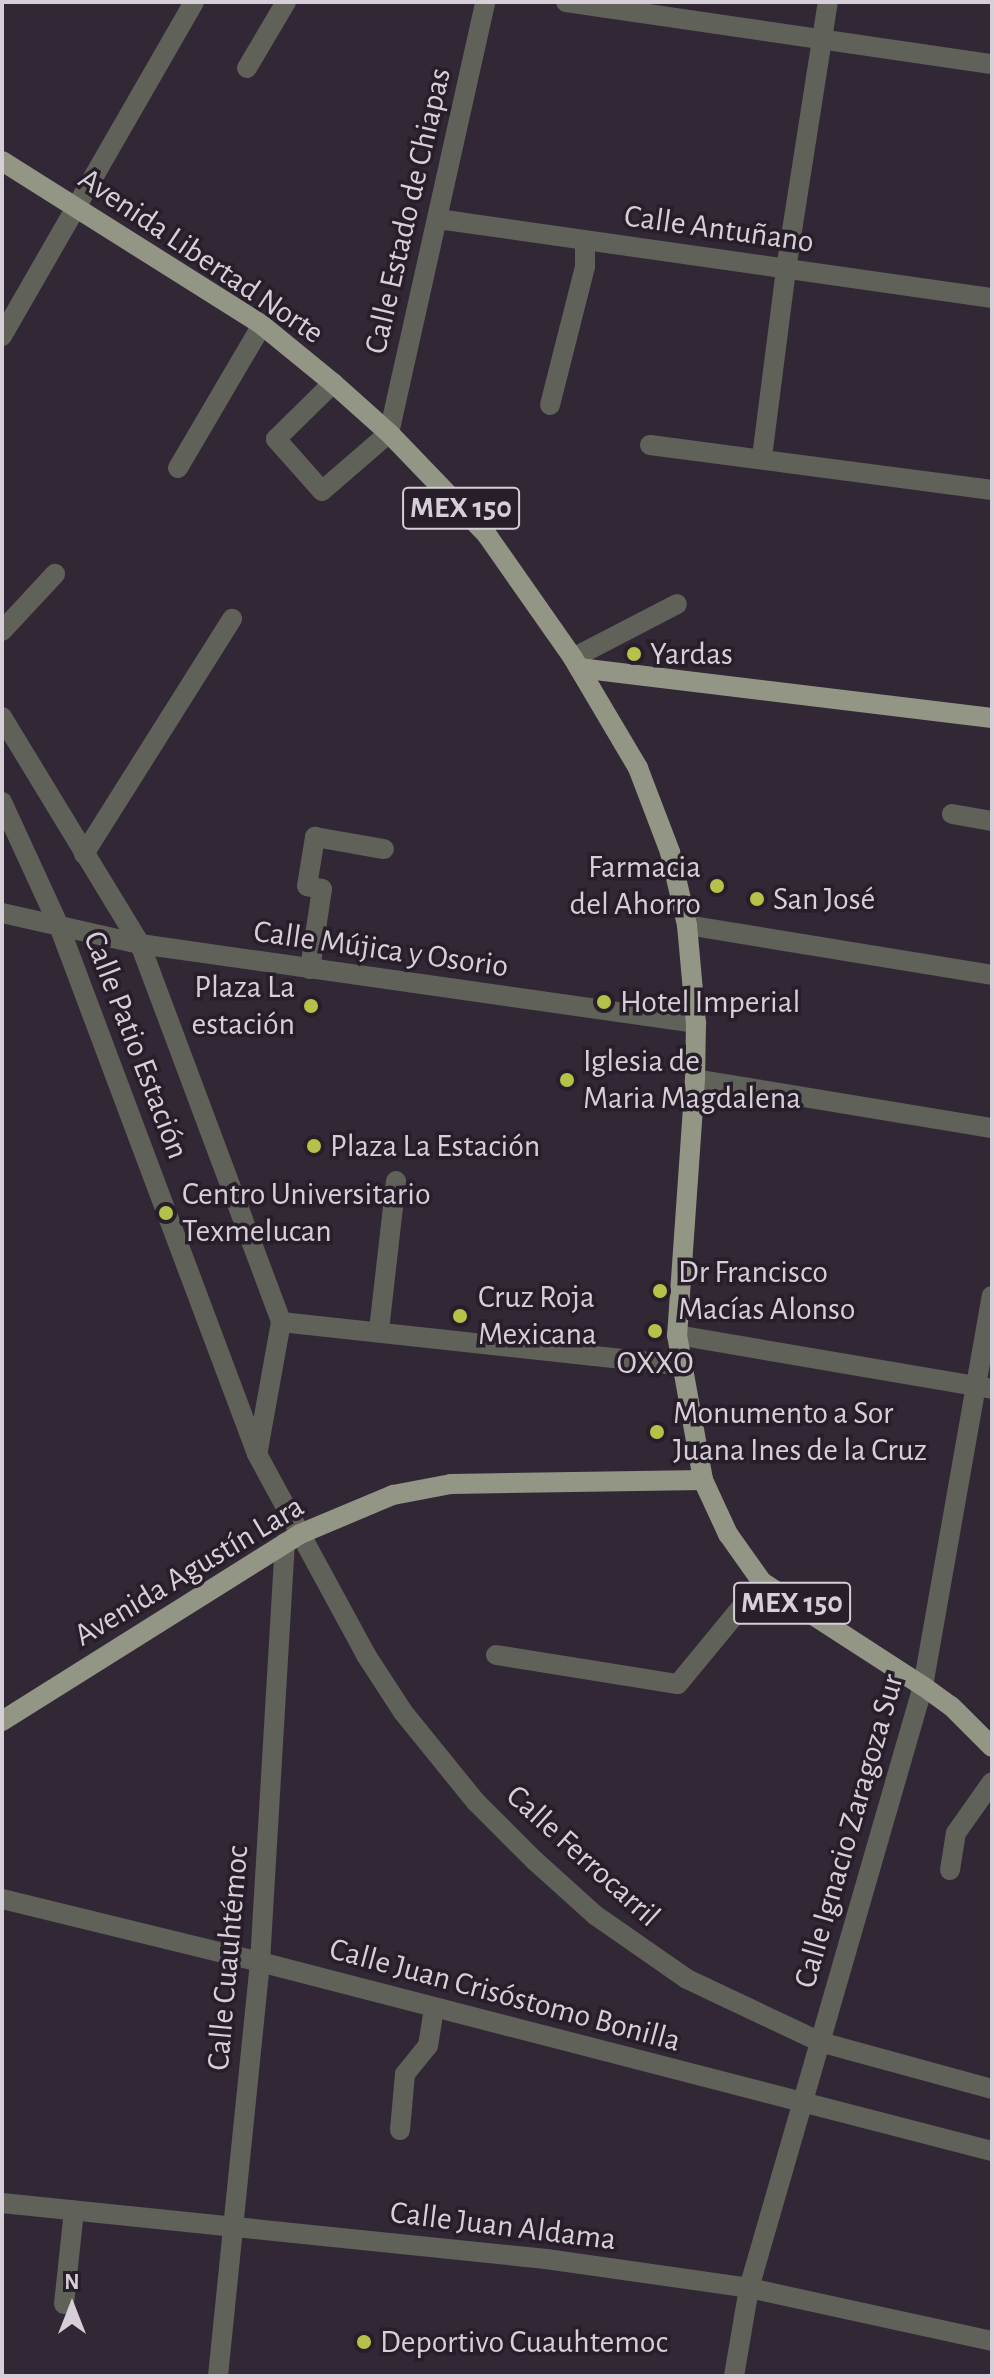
<!DOCTYPE html>
<html>
<head>
<meta charset="utf-8">
<style>
  body { margin:0 }
  #map { position:relative; width:994px; height:2378px; overflow:hidden; background:#322835; font-family:"Alegreya Sans",sans-serif }
  div>[style] { position:absolute }
  .minor>* { height:20px; margin:-10px; padding:0 10px; transform-origin:10px; border-radius:10px; background:#606159 }
  .major>* { height:20px; margin:-10px; padding:0 10px; transform-origin:10px; border-radius:10px; background:#939585 }
  .dots>* { width:22px; height:22px; translate:-50% -50%; box-sizing:border-box; border:4px solid #281e2a; border-radius:50% }
  span { translate:-50% -50%; white-space:nowrap; text-align:center; line-height:1.15; -webkit-text-stroke:7px #281e2a; paint-order:stroke }
  .shield-label span { padding:2px 6px; background:#281e2a; border:2px solid; border-radius:6px; -webkit-text-stroke-width:0 }
  .shield-label { font-size:30px; color:#d6cfd7; font-weight:700 }
  .street-label { font-size:32px; color:#d6cfd7 }
  .poi-label { font-size:32px; color:#d6cfd7 }
  .left { translate:0 -50%; text-align:left }
  .right { translate:-100% -50%; text-align:right }
  .frame { position:absolute; inset:0; border:4px solid #d6cfd7; pointer-events:none }
  .north { position:absolute; left:32px; top:2266px; width:80px; height:80px; -webkit-text-stroke:6px #281e2a; paint-order:stroke; rotate:0deg; font-size:22px; font-weight:700; line-height:32px; text-align:center; color:#d6cfd7 }
  .north::after { content:''; display:block; margin:auto; width:28px; height:36px; background:#d6cfd7; clip-path:polygon(50% 0,100% 100%,50% 72%,0 100%) }
</style>
</head>
<body>
<div id="map">
  <div class="minor">
    <div style="left:566px;top:2px;width:430px;rotate:8.3deg"></div>
    <div style="left:247px;top:68px;width:77px;rotate:-59.4deg"></div>
    <div style="left:438px;top:219px;width:560px;rotate:8.12deg"></div>
    <div style="left:2px;top:336px;width:385px;rotate:-60.1deg"></div>
    <div style="left:333px;top:383px;width:80px;rotate:135.5deg"></div>
    <div style="left:276px;top:439px;width:69px;rotate:48.5deg"></div>
    <div style="left:322px;top:491px;width:89px;rotate:-40.9deg"></div>
    <div style="left:389px;top:433px;width:442px;rotate:-77.4deg"></div>
    <div style="left:550px;top:405px;width:142px;rotate:-75.8deg"></div>
    <div style="left:585px;top:267px;width:27px;rotate:-90deg"></div>
    <div style="left:650px;top:445px;width:345px;rotate:7.5deg"></div>
    <div style="left:762px;top:457px;width:190px;rotate:-82.7deg"></div>
    <div style="left:786px;top:269px;width:270px;rotate:-81.1deg"></div>
    <div style="left:178px;top:468px;width:166px;rotate:-59.6deg"></div>
    <div style="left:2px;top:631px;width:78px;rotate:-47.1deg"></div>
    <div style="left:573px;top:658px;width:117px;rotate:-27.4deg"></div>
    <div style="left:2px;top:717px;width:266px;rotate:58.7deg"></div>
    <div style="left:140px;top:944px;width:403px;rotate:69.5deg"></div>
    <div style="left:281px;top:1322px;width:130px;rotate:100.2deg"></div>
    <div style="left:2px;top:802px;width:136px;rotate:65.3deg"></div>
    <div style="left:59px;top:926px;width:564px;rotate:69.44deg"></div>
    <div style="left:257px;top:1454px;width:229px;rotate:61.5deg"></div>
    <div style="left:366px;top:1655px;width:68px;rotate:57deg"></div>
    <div style="left:403px;top:1712px;width:116px;rotate:51deg"></div>
    <div style="left:476px;top:1802px;width:82px;rotate:45deg"></div>
    <div style="left:534px;top:1860px;width:82px;rotate:42deg"></div>
    <div style="left:595px;top:1915px;width:112px;rotate:34.8deg"></div>
    <div style="left:687px;top:1979px;width:147px;rotate:25.3deg"></div>
    <div style="left:820px;top:2042px;width:178px;rotate:15.3deg"></div>
    <div style="left:952px;top:814px;width:41px;rotate:9.9deg"></div>
    <div style="left:84px;top:854px;width:278px;rotate:-57.8deg"></div>
    <div style="left:2px;top:913px;width:141px;rotate:12.7deg"></div>
    <div style="left:140px;top:944px;width:562px;rotate:8.09deg"></div>
    <div style="left:687px;top:925px;width:309px;rotate:9.3deg"></div>
    <div style="left:310px;top:969px;width:81px;rotate:-81.5deg"></div>
    <div style="left:322px;top:889px;width:15px;rotate:-169deg"></div>
    <div style="left:307px;top:886px;width:50px;rotate:-80.7deg"></div>
    <div style="left:315px;top:837px;width:70px;rotate:9.9deg"></div>
    <div style="left:695px;top:1079px;width:301px;rotate:9.4deg"></div>
    <div style="left:281px;top:1322px;width:401px;rotate:6.2deg"></div>
    <div style="left:379px;top:1330px;width:150px;rotate:-83.5deg"></div>
    <div style="left:677px;top:1335px;width:320px;rotate:9.7deg"></div>
    <div style="left:496px;top:1655px;width:184px;rotate:9.1deg"></div>
    <div style="left:678px;top:1684px;width:132px;rotate:-50.5deg"></div>
    <div style="left:950px;top:1870px;width:37px;rotate:-81deg"></div>
    <div style="left:956px;top:1833px;width:62px;rotate:-54.8deg"></div>
    <div style="left:2px;top:1899px;width:266px;rotate:13.7deg"></div>
    <div style="left:260px;top:1962px;width:756px;rotate:14.48deg"></div>
    <div style="left:400px;top:2130px;width:56px;rotate:-84.9deg"></div>
    <div style="left:405px;top:2074px;width:36px;rotate:-51deg"></div>
    <div style="left:428px;top:2046px;width:39px;rotate:-81deg"></div>
    <div style="left:2px;top:2203px;width:547px;rotate:5.88deg"></div>
    <div style="left:546px;top:2259px;width:205px;rotate:8.1deg"></div>
    <div style="left:749px;top:2288px;width:249px;rotate:12.3deg"></div>
    <div style="left:64px;top:2304px;width:94px;rotate:-83.9deg"></div>
    <div style="left:218px;top:2376px;width:416px;rotate:-84.2deg"></div>
    <div style="left:260px;top:1962px;width:420px;rotate:-86.6deg"></div>
    <div style="left:734px;top:2376px;width:89px;rotate:-80.3deg"></div>
    <div style="left:749px;top:2288px;width:627px;rotate:-73.88deg"></div>
    <div style="left:923px;top:1686px;width:396px;rotate:-80deg"></div>
  </div>
  <div class="major">
    <div style="left:2px;top:161px;width:307px;rotate:32.2deg"></div>
    <div style="left:262px;top:325px;width:92px;rotate:39.2deg"></div>
    <div style="left:333px;top:383px;width:75px;rotate:41.8deg"></div>
    <div style="left:389px;top:433px;width:141px;rotate:46.1deg"></div>
    <div style="left:487px;top:535px;width:150px;rotate:55deg"></div>
    <div style="left:573px;top:658px;width:128px;rotate:59.4deg"></div>
    <div style="left:638px;top:768px;width:90px;rotate:69.1deg"></div>
    <div style="left:670px;top:852px;width:75px;rotate:76.9deg"></div>
    <div style="left:687px;top:925px;width:98px;rotate:84.8deg"></div>
    <div style="left:696px;top:1023px;width:56px;rotate:91deg"></div>
    <div style="left:695px;top:1079px;width:257px;rotate:94deg"></div>
    <div style="left:677px;top:1335px;width:147px;rotate:79.8deg"></div>
    <div style="left:703px;top:1480px;width:60px;rotate:65.2deg"></div>
    <div style="left:728px;top:1534px;width:59px;rotate:54.7deg"></div>
    <div style="left:762px;top:1582px;width:192px;rotate:32.9deg"></div>
    <div style="left:923px;top:1686px;width:34px;rotate:36deg"></div>
    <div style="left:951px;top:1706px;width:58px;rotate:45deg"></div>
    <div style="left:579px;top:668px;width:416px;rotate:6.9deg"></div>
    <div style="left:2px;top:1721px;width:352px;rotate:-32.1deg"></div>
    <div style="left:300px;top:1534px;width:101px;rotate:-22.8deg"></div>
    <div style="left:393px;top:1495px;width:59px;rotate:-10.7deg"></div>
    <div style="left:451px;top:1484px;width:252px;rotate:-0.9deg"></div>
  </div>
  <div class="dots">
    <div style="left:634px;top:654px;background:#b5c249"></div>
    <div style="left:717px;top:886px;background:#b5c249"></div>
    <div style="left:757px;top:899px;background:#b5c249"></div>
    <div style="left:604px;top:1002px;background:#b5c249"></div>
    <div style="left:311px;top:1006px;background:#b5c249"></div>
    <div style="left:567px;top:1080px;background:#b5c249"></div>
    <div style="left:314px;top:1146px;background:#b5c249"></div>
    <div style="left:166px;top:1213px;background:#b5c249"></div>
    <div style="left:660px;top:1291px;background:#b5c249"></div>
    <div style="left:460px;top:1316px;background:#b5c249"></div>
    <div style="left:655px;top:1331px;background:#b5c249"></div>
    <div style="left:657px;top:1432px;background:#b5c249"></div>
    <div style="left:364px;top:2342px;background:#b5c249"></div>
  </div>
  <div class="shield-label">
    <span style="left:461px;top:508px">MEX 150</span>
    <span style="left:792px;top:1603px">MEX 150</span>
  </div>
  <div class="street-label">
    <span style="left:408px;top:211px;rotate:-77deg">Calle Estado de Chiapas</span>
    <span style="left:719px;top:229px;rotate:8deg">Calle Antuñano</span>
    <span style="left:201px;top:256px;rotate:34deg">Avenida Libertad Norte</span>
    <span style="left:381px;top:949px;rotate:8deg">Calle Mújica y Osorio</span>
    <span style="left:136px;top:1045px;rotate:69deg">Calle Patio Estación</span>
    <span style="left:189px;top:1571px;rotate:-31deg">Avenida Agustín Lara</span>
    <span style="left:849px;top:1831px;rotate:-74deg">Calle Ignacio Zaragoza Sur</span>
    <span style="left:583px;top:1856px;rotate:42deg">Calle Ferrocarril</span>
    <span style="left:228px;top:1958px;rotate:-85deg">Calle Cuauhtémoc</span>
    <span style="left:505px;top:1995px;rotate:15deg">Calle Juan Crisóstomo Bonilla</span>
    <span style="left:503px;top:2226px;rotate:7deg">Calle Juan Aldama</span>
  </div>
  <div class="poi-label">
    <span class="left" style="left:650px;top:654px">Yardas</span>
    <span class="right" style="left:701px;top:886px">Farmacia<br>del Ahorro</span>
    <span class="left" style="left:773px;top:899px">San José</span>
    <span class="right" style="left:295px;top:1006px">Plaza La<br>estación</span>
    <span class="left" style="left:620px;top:1002px">Hotel Imperial</span>
    <span class="left" style="left:583px;top:1080px">Iglesia de<br>Maria Magdalena</span>
    <span class="left" style="left:330px;top:1146px">Plaza La Estación</span>
    <span class="left" style="left:182px;top:1213px">Centro Universitario<br>Texmelucan</span>
    <span class="left" style="left:678px;top:1291px">Dr Francisco<br>Macías Alonso</span>
    <span class="left" style="left:478px;top:1316px">Cruz Roja<br>Mexicana</span>
    <span style="left:655px;top:1363px">OXXO</span>
    <span class="left" style="left:673px;top:1432px">Monumento a Sor<br>Juana Ines de la Cruz</span>
    <span class="left" style="left:380px;top:2342px">Deportivo Cuauhtemoc</span>
  </div>
  <div class="frame"></div>
  <div class="north">N</div>
</div>
</body>
</html>
